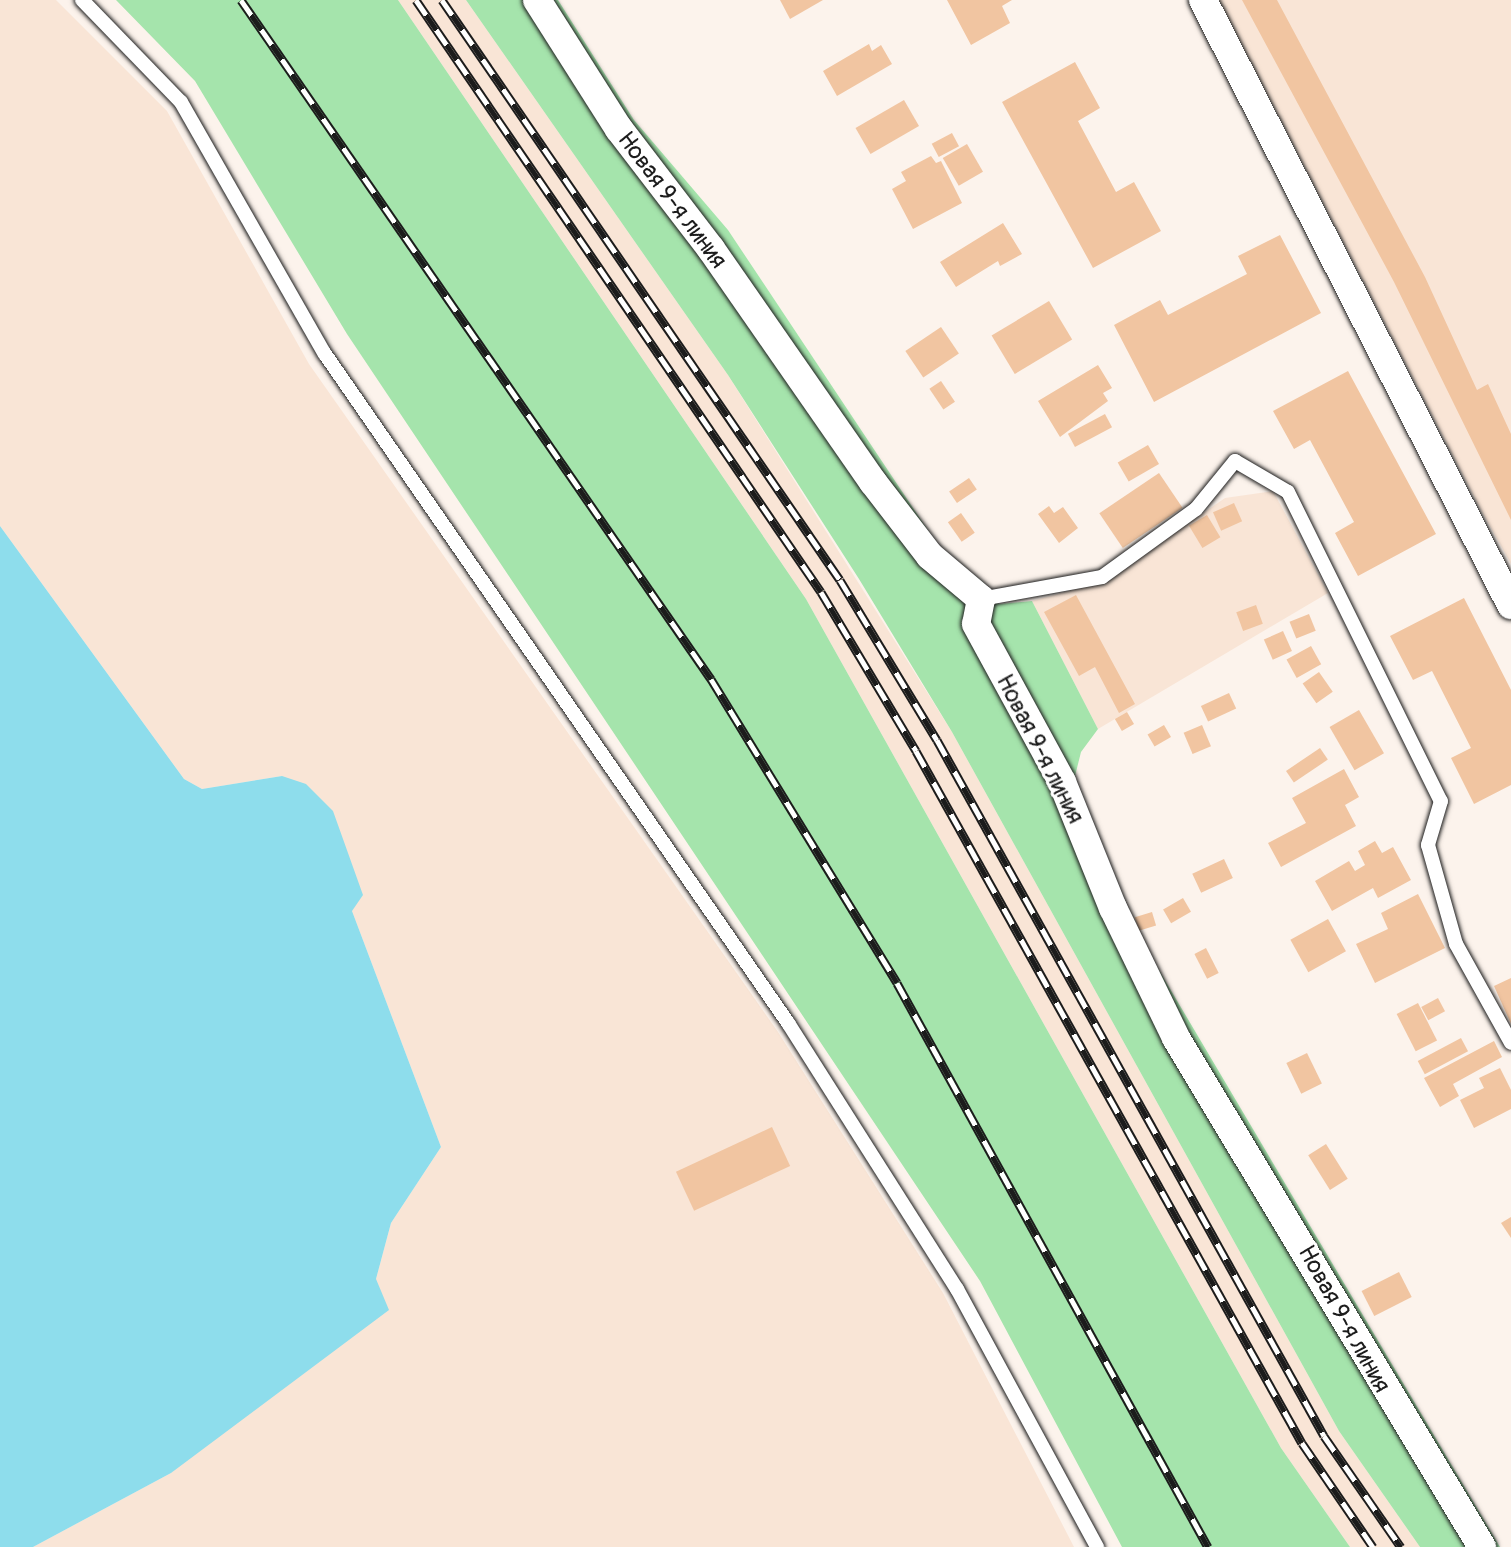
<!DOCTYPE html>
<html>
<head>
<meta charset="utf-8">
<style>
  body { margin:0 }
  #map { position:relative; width:1511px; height:1547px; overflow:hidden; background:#fcf3ec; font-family:Pangolin,sans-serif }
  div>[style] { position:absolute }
  .built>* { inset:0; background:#f9e5d6 }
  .green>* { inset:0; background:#a5e4ac }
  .water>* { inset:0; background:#8eddec }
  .building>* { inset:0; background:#f1c5a1; transform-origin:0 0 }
  .roads { filter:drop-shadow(0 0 2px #1c1c1c) drop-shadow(0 0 2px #1c1c1c) }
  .lane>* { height:14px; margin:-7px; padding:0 7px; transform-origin:7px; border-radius:7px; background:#fff }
  .street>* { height:28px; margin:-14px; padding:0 14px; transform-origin:14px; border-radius:14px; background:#fff }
  .rail>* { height:9px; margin-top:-4.5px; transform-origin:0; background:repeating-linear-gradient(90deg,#fff 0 18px,#1c1c1c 0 36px); box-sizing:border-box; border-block:2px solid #1c1c1c }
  span { translate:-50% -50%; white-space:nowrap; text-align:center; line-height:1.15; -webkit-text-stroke:6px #fff; paint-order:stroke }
  .street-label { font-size:24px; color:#1c1c1c }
</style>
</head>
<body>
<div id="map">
  <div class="built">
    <div style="clip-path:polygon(0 0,56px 0,167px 111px,309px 364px,778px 1032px,943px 1293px,1074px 1547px,33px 1547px,171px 1473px,376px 1279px,391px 1223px,441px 1147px,352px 911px,282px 776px,202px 789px,184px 779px,0 526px)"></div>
    <div style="clip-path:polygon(398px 0,466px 0,728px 375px,952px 732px,1339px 1431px,1420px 1547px,1350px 1547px,1281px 1448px,806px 599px)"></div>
    <div style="clip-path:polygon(1219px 0,1511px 0,1511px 564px,1481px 510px)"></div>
    <div style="clip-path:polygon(1273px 491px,1328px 593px,1098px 729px,1032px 601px,1105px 581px,1225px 498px)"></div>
  </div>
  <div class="green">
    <div style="clip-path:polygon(116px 0,398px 0,806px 599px,1281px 1448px,1350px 1547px,1122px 1547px,980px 1281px,347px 334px,195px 81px)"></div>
    <div style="clip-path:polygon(466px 0,558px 0,634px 120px,728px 230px,939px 547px,984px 583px,999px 604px,1032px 601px,1098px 729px,1081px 752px,1073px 784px,1124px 911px,1500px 1547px,1420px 1547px,1339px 1431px,952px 732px,859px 579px,728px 375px)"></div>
  </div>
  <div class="water">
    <div style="clip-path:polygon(0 526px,184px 779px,202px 789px,282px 776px,306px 784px,333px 811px,363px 895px,352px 911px,441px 1147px,391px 1223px,376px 1279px,389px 1310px,171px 1473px,33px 1547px,0 1547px)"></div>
  </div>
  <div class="building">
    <div style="clip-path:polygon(780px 0,823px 0,790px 19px)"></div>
    <div style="clip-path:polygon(947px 0,1012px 0,1002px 6px,1010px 23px,971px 45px)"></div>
    <div style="clip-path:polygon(1242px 0,1277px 0,1425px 277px,1477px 390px,1488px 384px,1511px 434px,1511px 520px,1394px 282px)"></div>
    <div style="clip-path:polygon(869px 44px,872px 51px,881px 45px,892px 64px,837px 96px,823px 71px)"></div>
    <div style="clip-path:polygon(1075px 62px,1100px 108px,1078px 121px,1116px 192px,1134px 182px,1161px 231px,1093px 268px,1002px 102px)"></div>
    <div style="left:904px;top:100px;width:30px;height:56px;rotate:60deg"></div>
    <div style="left:952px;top:133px;width:15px;height:23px;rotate:62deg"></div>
    <div style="left:967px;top:144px;width:32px;height:28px;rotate:60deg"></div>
    <div style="clip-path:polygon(931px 156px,936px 163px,941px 161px,962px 203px,913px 229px,892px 189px,906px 181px,901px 172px)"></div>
    <div style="clip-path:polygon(1003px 223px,1022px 254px,1000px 266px,998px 261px,956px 287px,940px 262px)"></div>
    <div style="clip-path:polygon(1280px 235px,1321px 313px,1154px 402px,1114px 325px,1160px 300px,1168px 315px,1247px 274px,1238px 256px)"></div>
    <div style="left:1049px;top:301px;width:45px;height:67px;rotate:59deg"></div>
    <div style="left:941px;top:327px;width:32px;height:43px;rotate:56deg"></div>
    <div style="clip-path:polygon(1098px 365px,1112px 388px,1103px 393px,1108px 401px,1060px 437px,1038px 401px)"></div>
    <div style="clip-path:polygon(1348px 371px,1436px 534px,1358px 576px,1335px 533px,1354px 522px,1310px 440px,1294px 449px,1273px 411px)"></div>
    <div style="left:941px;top:381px;width:25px;height:14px;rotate:56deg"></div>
    <div style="left:1105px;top:414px;width:15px;height:42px;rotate:62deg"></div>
    <div style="left:1148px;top:445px;width:22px;height:35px;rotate:60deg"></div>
    <div style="left:1159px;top:473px;width:42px;height:72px;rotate:56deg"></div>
    <div style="left:969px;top:478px;width:14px;height:24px;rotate:56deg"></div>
    <div style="left:1234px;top:503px;width:20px;height:23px;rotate:66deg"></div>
    <div style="clip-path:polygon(1049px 506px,1054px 513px,1063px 507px,1078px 528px,1059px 543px,1038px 514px)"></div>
    <div style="left:961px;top:513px;width:24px;height:16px;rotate:55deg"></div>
    <div style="left:1207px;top:515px;width:26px;height:21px;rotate:59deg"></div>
    <div style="clip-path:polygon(1076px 595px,1135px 704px,1119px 713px,1095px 667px,1079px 676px,1044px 612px)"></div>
    <div style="clip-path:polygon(1464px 598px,1511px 690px,1511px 785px,1474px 804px,1451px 758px,1471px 748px,1432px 671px,1413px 680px,1390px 636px)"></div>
    <div style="left:1256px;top:605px;width:20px;height:21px;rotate:70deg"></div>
    <div style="left:1309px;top:614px;width:18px;height:21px;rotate:68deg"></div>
    <div style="left:1283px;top:631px;width:22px;height:21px;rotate:66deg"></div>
    <div style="left:1311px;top:646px;width:21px;height:28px;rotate:61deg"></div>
    <div style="left:1319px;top:672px;width:24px;height:20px;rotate:55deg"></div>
    <div style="left:1229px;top:693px;width:17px;height:31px;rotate:65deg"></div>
    <div style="left:1359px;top:710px;width:50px;height:34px;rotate:60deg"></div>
    <div style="left:1127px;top:712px;width:14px;height:14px;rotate:60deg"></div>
    <div style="left:1164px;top:725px;width:14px;height:19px;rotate:60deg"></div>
    <div style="left:1202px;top:725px;width:23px;height:20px;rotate:67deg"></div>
    <div style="left:1320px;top:748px;width:14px;height:41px;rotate:56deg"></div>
    <div style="clip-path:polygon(1344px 769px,1359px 797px,1345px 805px,1356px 826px,1281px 867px,1268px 843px,1306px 823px,1292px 798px)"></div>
    <div style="clip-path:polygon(1375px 841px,1382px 853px,1393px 847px,1411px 880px,1378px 898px,1373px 888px,1332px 911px,1315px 881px,1349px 861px,1355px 871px,1365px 865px,1358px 851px)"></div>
    <div style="left:1224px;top:859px;width:21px;height:35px;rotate:65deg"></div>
    <div style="clip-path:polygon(1418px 894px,1445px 948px,1375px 983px,1356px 944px,1388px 929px,1381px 913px)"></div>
    <div style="left:1183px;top:898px;width:16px;height:23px;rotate:60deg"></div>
    <div style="left:1152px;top:912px;width:14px;height:18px;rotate:73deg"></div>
    <div style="left:1328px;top:919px;width:37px;height:43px;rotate:61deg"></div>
    <div style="left:1206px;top:948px;width:28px;height:13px;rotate:63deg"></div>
    <div style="clip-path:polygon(1511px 978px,1511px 1024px,1494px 986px)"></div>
    <div style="left:1438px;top:998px;width:15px;height:19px;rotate:62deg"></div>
    <div style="left:1418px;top:1003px;width:42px;height:24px;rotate:63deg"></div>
    <div style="left:1461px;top:1038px;width:15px;height:49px;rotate:62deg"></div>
    <div style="clip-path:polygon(1494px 1041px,1502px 1057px,1453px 1084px,1459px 1096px,1440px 1107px,1424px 1078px)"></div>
    <div style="left:1307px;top:1053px;width:34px;height:23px;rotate:64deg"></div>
    <div style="clip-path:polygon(1500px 1068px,1511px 1090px,1511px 1109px,1474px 1128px,1460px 1100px,1484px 1088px,1479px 1078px)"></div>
    <div style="left:772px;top:1127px;width:43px;height:106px;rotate:65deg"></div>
    <div style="left:1326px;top:1144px;width:41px;height:21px;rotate:58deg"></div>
    <div style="clip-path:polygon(1511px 1217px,1511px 1238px,1501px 1223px)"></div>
    <div style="left:1399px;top:1272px;width:28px;height:42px;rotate:63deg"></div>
  </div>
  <div class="roads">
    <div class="lane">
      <div style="left:82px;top:0;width:142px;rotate:45.9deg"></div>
      <div style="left:181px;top:102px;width:290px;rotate:60.3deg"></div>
      <div style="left:325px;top:354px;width:814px;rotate:55.31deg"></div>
      <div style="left:788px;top:1023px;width:315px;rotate:57.6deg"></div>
      <div style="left:957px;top:1289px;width:294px;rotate:61.5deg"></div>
      <div style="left:981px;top:599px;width:123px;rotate:-10.3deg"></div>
      <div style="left:1102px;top:577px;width:116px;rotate:-35.9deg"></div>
      <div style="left:1196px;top:509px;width:62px;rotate:-50.9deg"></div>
      <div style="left:1235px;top:461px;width:61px;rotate:30.3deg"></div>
      <div style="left:1288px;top:492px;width:345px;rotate:63.7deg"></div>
      <div style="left:1441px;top:801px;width:46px;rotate:106.5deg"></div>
      <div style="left:1428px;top:845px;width:103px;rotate:74.2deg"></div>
      <div style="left:1456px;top:944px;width:113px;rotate:60.9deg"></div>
    </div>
    <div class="street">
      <div style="left:537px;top:0;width:153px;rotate:57.6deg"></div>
      <div style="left:619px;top:129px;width:151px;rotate:52.5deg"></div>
      <div style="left:711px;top:249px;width:284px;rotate:55.2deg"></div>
      <div style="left:873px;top:482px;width:93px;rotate:52.4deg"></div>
      <div style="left:930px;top:556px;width:67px;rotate:40.1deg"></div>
      <div style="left:981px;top:599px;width:25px;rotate:101deg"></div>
      <div style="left:976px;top:624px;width:180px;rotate:61.4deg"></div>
      <div style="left:1062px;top:782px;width:136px;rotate:68deg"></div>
      <div style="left:1113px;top:908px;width:144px;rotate:64.1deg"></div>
      <div style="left:1176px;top:1038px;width:594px;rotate:58.99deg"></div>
      <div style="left:1203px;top:0;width:679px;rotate:63.02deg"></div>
    </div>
  </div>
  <div class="rail">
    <div style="left:241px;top:0;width:826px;rotate:55.31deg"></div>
    <div style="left:711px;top:679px;width:356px;rotate:58.5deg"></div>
    <div style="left:897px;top:983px;width:644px;rotate:61.13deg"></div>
    <div style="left:416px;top:0;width:717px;rotate:55.62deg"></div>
    <div style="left:821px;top:592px;width:185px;rotate:59.1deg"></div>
    <div style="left:916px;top:751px;width:792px;rotate:60.85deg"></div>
    <div style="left:1302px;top:1443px;width:126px;rotate:55.7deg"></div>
    <div style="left:442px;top:0;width:703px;rotate:55.54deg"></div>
    <div style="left:840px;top:580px;width:187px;rotate:58.8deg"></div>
    <div style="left:937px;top:740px;width:796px;rotate:60.92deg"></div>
    <div style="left:1324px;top:1436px;width:135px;rotate:55.3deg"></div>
  </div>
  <div class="street-label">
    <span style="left:672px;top:200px;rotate:53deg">Новая 9-я линия</span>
    <span style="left:1040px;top:749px;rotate:63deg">Новая 9-я линия</span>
    <span style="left:1344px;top:1319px;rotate:61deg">Новая 9-я линия</span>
  </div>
</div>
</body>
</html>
